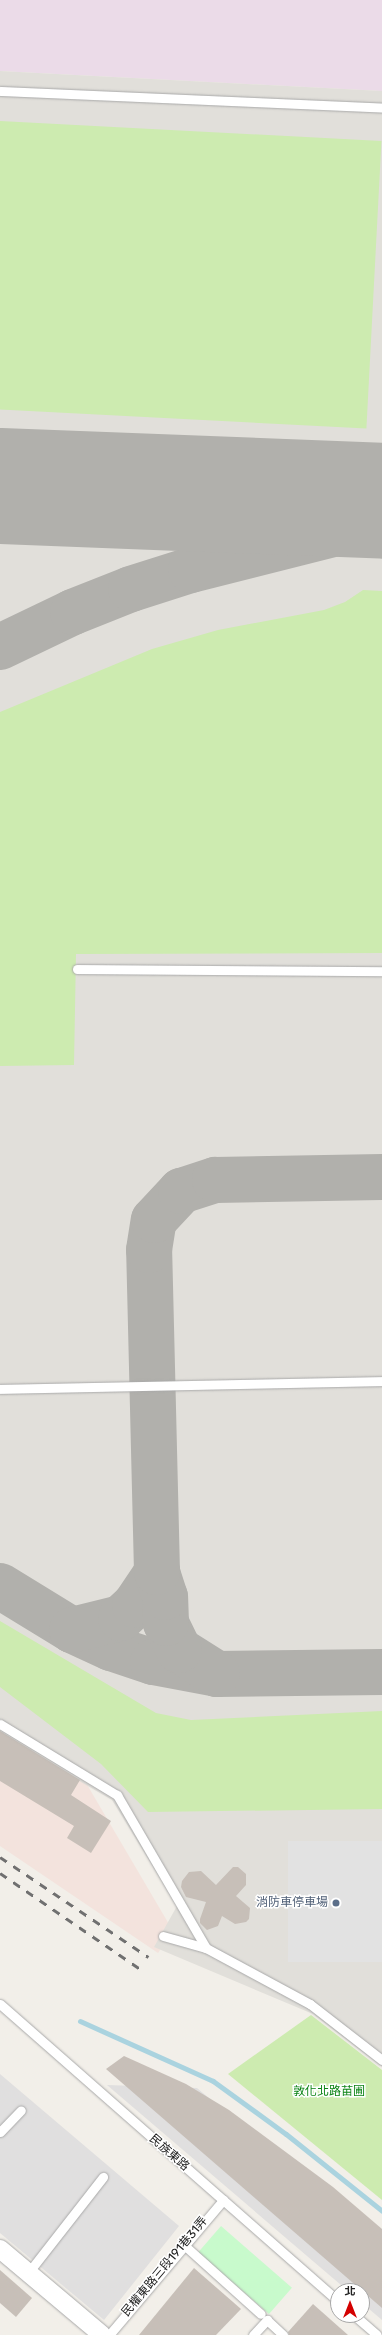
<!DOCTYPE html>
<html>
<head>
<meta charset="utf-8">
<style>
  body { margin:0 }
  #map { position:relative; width:382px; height:2335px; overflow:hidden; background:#f2efe9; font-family:Rubik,"Noto Sans TC",sans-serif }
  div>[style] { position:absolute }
  .residential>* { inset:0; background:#e0dfdf }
  .industrial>* { inset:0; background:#ebdbe8 }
  .military>* { inset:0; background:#f3e3dd }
  .airport>* { inset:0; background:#e1dfda }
  .grass>* { inset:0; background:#cdebb0; transform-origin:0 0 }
  .park>* { inset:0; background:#c8facc; transform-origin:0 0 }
  .parking>* { inset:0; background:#e2e2e2; transform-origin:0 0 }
  .stream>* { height:5px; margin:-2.5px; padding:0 2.5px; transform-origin:2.5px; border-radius:2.5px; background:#aad3df }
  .taxiway>* { height:46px; margin:-23px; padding:0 23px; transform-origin:23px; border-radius:23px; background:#b1b0ac }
  .runway>* { height:116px; margin:-58px; padding:0 58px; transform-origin:58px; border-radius:58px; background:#b1b0ac }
  .building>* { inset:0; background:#c7bfb8 }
  .roads { filter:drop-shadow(0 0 1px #a9a9a9) drop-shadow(0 0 1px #a9a9a9) }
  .lane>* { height:9px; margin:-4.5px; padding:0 4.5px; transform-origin:4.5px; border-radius:4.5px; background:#fff }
  .street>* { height:18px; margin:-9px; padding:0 9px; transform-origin:9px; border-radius:9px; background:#fff }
  .rail>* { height:3px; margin-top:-1.5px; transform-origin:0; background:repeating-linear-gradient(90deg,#707070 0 8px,transparent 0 16px) }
  .dots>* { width:11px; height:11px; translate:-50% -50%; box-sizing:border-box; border:2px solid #fff; border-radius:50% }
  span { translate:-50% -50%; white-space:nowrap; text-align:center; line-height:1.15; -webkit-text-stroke:3px #fff; paint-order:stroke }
  .service-label { font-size:12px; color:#4e5e75 }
  .right { translate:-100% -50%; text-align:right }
  .park-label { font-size:12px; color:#0c8416 }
  .street-label { font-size:12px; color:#222 }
  .north { position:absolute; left:330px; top:2283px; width:40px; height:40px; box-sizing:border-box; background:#fff; border:1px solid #a7a7a7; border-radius:50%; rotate:0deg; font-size:11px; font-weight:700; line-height:16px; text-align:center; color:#222 }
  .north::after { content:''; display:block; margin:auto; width:14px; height:18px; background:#d40000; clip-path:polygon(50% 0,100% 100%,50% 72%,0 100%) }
</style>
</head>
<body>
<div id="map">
  <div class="residential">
    <div style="clip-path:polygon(0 2074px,179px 2226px,104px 2320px,0 2233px)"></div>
    <div style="clip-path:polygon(107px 2085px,197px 2088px,382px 2244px,382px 2320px,362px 2303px,362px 2291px,348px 2291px)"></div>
  </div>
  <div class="industrial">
    <div style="clip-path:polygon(0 0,382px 0,382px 91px,0 71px)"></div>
  </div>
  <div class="military">
    <div style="clip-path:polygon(0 1722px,79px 1771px,173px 1931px,158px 1953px,0 1846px)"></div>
  </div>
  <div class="airport">
    <div style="clip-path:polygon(0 71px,382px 91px,382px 2067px,313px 2014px,154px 1947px,177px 1906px,112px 1800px,0 1735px)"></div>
  </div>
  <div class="grass">
    <div style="left:0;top:121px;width:382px;height:288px;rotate:3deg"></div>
    <div style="clip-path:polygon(363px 590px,382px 591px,382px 953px,76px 954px,74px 1065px,0 1066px,0 712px,152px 649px,218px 630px,324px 610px,345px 602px)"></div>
    <div style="clip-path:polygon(0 1621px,156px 1713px,191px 1720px,382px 1711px,382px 1809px,148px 1812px,101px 1764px,0 1687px)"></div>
    <div style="clip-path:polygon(311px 2015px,382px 2070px,382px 2200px,228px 2074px)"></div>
  </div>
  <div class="park">
    <div style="left:221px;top:2226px;width:94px;height:35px;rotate:41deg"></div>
  </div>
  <div class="parking">
    <div style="left:382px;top:1841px;width:121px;height:94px;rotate:90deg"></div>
  </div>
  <div class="stream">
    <div style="left:80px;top:2021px;width:146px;rotate:24.3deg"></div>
    <div style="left:213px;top:2081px;width:90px;rotate:36deg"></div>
    <div style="left:286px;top:2134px;width:123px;rotate:38.7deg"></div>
  </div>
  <div class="taxiway">
    <div style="left:0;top:647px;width:81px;rotate:-25.6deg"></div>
    <div style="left:73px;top:612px;width:62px;rotate:-21.6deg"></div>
    <div style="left:131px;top:589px;width:63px;rotate:-17.6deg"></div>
    <div style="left:191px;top:570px;width:151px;rotate:-14.2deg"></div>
    <div style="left:337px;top:533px;width:46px;rotate:-8.8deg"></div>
    <div style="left:0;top:1586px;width:84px;rotate:31.4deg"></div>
    <div style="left:72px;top:1630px;width:43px;rotate:24.8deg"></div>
    <div style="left:111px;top:1648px;width:44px;rotate:18.4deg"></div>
    <div style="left:153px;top:1662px;width:65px;rotate:10.6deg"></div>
    <div style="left:217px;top:1674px;width:165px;rotate:-0.7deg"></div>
    <div style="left:72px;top:1630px;width:50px;rotate:-13.8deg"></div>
    <div style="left:121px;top:1618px;width:19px;rotate:-43deg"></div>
    <div style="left:135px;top:1605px;width:40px;rotate:-56deg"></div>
    <div style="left:217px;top:1674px;width:45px;rotate:-147.7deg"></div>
    <div style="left:179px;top:1650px;width:30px;rotate:-116deg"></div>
    <div style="left:166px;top:1623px;width:26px;rotate:-92deg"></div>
    <div style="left:165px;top:1597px;width:26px;rotate:-108deg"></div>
    <div style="left:157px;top:1572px;width:322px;rotate:-91.4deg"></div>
    <div style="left:149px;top:1250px;width:30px;rotate:-81deg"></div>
    <div style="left:154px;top:1220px;width:40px;rotate:-47deg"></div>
    <div style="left:181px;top:1191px;width:36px;rotate:-18deg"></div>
    <div style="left:215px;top:1180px;width:167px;rotate:-1deg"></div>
  </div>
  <div class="runway">
    <div style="left:0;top:486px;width:382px;rotate:2.2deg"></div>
  </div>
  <div class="building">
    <div style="clip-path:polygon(0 1731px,80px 1780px,71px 1795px,111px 1821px,91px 1853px,67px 1838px,74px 1826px,0 1781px)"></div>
    <div style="clip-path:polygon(233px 1867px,238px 1867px,246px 1874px,246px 1885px,236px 1896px,250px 1908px,249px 1919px,246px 1922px,235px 1924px,222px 1916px,218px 1926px,207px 1930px,200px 1923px,200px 1919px,206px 1902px,186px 1897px,181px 1887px,182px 1881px,189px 1872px,201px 1871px,216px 1885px)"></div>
    <div style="clip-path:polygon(124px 2056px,186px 2084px,229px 2110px,333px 2187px,382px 2229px,382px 2308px,106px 2069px)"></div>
    <div style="clip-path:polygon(194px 2268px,241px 2309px,216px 2335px,139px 2335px)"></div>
    <div style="clip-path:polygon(0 2270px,32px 2298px,16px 2317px,0 2303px)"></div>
    <div style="clip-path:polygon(313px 2304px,348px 2335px,289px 2335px,288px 2332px)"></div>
  </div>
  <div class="roads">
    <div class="lane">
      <div style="left:0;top:91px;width:382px;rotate:2.5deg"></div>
      <div style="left:77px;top:969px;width:305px;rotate:0.4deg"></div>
      <div style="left:0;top:1389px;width:382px;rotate:-1.2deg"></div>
      <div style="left:0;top:1724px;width:137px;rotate:31.3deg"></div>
      <div style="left:117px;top:1795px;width:177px;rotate:59.8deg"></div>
      <div style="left:206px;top:1948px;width:118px;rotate:28.3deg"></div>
      <div style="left:310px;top:2004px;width:91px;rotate:37.9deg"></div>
      <div style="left:163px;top:1936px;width:45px;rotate:15.6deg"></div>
      <div style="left:0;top:2004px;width:450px;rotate:41.3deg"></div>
      <div style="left:0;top:2132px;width:30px;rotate:-46deg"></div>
      <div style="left:184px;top:2245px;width:103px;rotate:41.9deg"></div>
      <div style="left:28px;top:2273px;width:122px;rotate:-52deg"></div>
      <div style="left:354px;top:2315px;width:30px;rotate:41deg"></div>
      <div style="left:109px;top:2335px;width:177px;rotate:-49.8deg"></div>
      <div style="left:253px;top:2335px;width:21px;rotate:-47deg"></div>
      <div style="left:267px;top:2320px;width:22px;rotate:43deg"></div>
    </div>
    <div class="street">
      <div style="left:0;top:2249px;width:133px;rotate:40.1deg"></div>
    </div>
  </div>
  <div class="rail">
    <div style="left:0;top:1857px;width:179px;rotate:34deg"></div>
    <div style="left:0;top:1873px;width:170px;rotate:34.4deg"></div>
  </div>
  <div class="dots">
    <div style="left:336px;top:1903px;background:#5c6f8a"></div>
  </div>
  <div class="service-label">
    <span class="right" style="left:328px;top:1903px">消防車停車場</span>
  </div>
  <div class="park-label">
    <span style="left:329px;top:2092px">敦化北路苗圃</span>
  </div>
  <div class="street-label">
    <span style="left:169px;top:2153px;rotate:41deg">民族東路</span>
    <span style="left:165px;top:2267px;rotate:-50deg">民權東路三段191巷31弄</span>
  </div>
  <div class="north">北</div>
</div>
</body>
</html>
